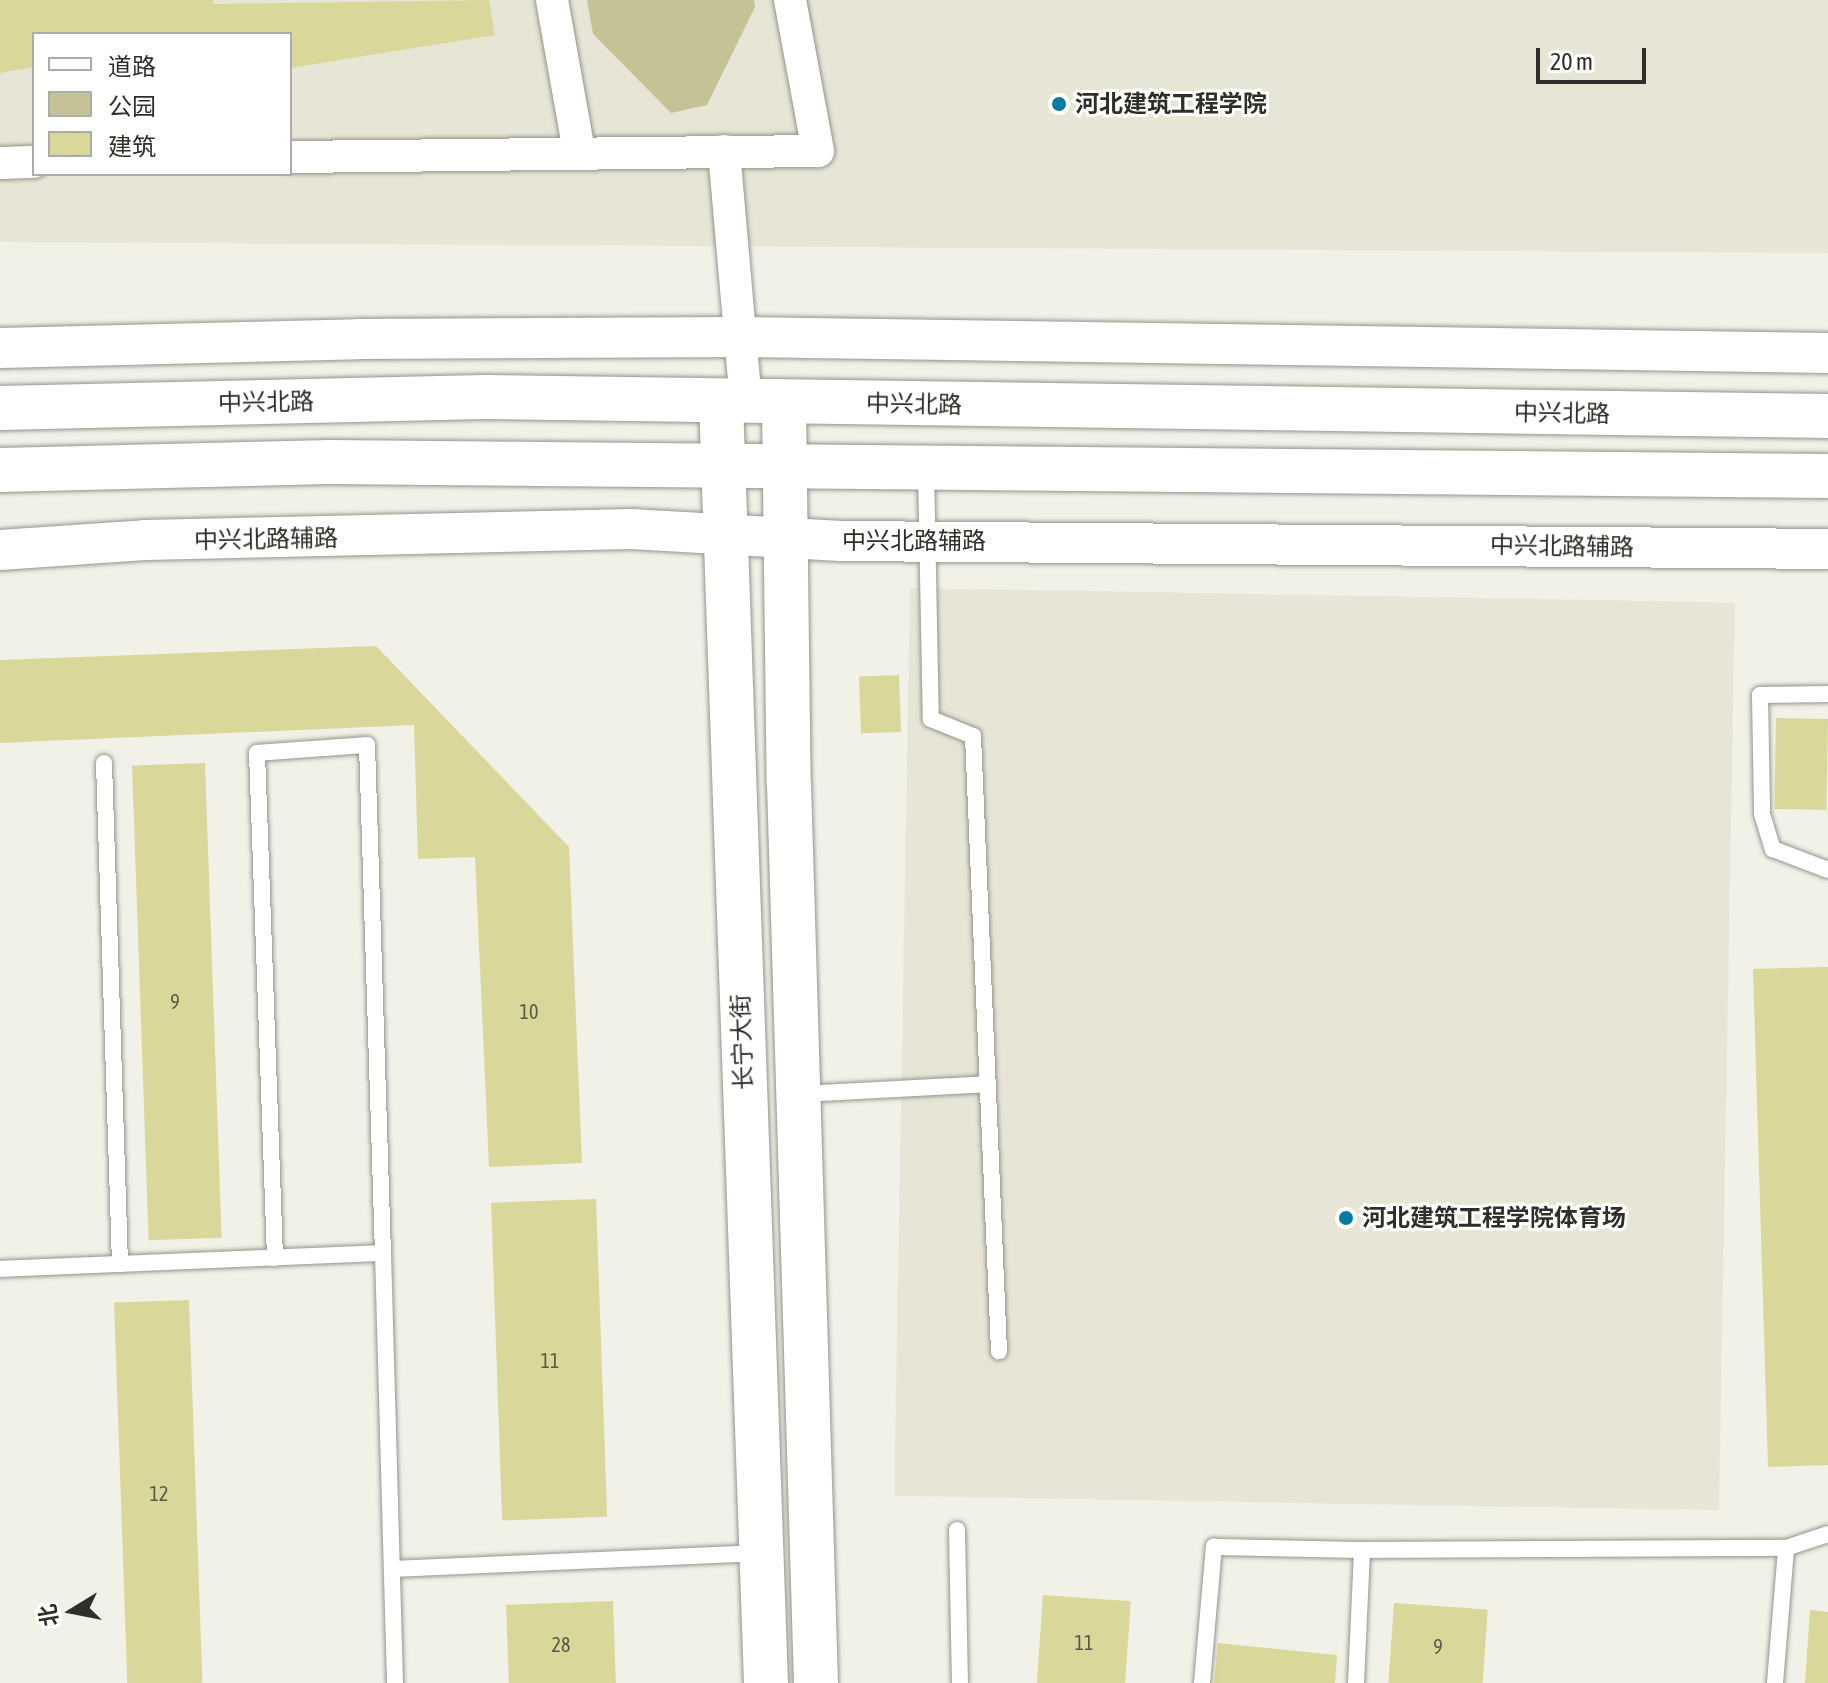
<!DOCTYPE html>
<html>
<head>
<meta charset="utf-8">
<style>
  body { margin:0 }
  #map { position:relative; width:1828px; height:1683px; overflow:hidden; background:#f1f1e8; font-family:"Asap Condensed","Noto Sans SC",sans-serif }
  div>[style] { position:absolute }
  .built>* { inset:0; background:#e7e6d6; transform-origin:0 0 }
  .green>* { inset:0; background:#c5c396 }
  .building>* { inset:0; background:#d9d79a; transform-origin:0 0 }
  .roads { filter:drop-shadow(0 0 2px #94948c) drop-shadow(0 0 2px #94948c) }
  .service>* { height:16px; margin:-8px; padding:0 8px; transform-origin:8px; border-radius:8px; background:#fff }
  .minor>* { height:32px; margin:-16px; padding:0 16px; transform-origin:16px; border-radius:16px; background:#fff }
  .tertiary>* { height:40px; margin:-20px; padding:0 20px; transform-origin:20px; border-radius:20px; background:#fff }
  .secondary>* { height:44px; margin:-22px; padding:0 22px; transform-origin:22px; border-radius:22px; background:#fff }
  .primary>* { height:44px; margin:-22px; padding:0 22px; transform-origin:22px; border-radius:22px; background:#fff }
  .dots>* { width:22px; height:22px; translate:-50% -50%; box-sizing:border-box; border:4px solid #fffffe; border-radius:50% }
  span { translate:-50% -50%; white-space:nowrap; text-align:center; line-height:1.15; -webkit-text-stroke:6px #fffffe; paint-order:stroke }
  .number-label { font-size:20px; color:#595847 }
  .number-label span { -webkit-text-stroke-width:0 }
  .poi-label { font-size:24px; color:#2e2e2b; font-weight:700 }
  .left { translate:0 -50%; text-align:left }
  .street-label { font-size:24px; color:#2e2e2b }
  .legend { position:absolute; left:32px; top:32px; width:260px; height:144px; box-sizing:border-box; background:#fffffe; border:2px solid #ababaa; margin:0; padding:10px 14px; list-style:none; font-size:24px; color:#2e2e2b }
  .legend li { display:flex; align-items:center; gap:16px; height:40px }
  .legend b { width:40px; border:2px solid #ababaa }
  .north { position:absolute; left:32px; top:1571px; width:80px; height:80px; -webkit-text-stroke:6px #fffffe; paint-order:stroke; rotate:260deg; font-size:22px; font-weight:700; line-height:32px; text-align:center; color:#2e2e2b }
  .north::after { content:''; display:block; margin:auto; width:28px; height:36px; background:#2e2e2b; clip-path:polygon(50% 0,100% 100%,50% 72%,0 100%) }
  .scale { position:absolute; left:1536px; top:48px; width:110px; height:36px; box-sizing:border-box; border:4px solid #2e2e2b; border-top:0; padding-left:10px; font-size:24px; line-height:28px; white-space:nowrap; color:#2e2e2b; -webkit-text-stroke:6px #fffffe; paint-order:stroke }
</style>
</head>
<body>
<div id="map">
  <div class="built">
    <div style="clip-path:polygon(evenodd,0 0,1828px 0,1828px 253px,0 242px,0 0,34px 34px,290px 34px,290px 174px,34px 174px,34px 34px)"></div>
    <div style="left:910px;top:588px;width:825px;height:908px;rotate:1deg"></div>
  </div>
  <div class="green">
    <div style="clip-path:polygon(587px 0,754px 0,755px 7px,707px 105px,671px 113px,593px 34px)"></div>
  </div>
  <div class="building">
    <div style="clip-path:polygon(0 0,213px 0,213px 4px,489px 0,495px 35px,290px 68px,290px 34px,34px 34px,34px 67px,0 73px)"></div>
    <div style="clip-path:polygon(376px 646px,569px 847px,582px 1163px,489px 1167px,475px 857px,418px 859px,414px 725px,0 743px,0 660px)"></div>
    <div style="left:899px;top:675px;width:57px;height:40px;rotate:88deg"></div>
    <div style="left:1776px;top:718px;width:52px;height:91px;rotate:1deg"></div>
    <div style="left:205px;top:763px;width:475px;height:73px;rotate:88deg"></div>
    <div style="clip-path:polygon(1828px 967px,1828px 1465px,1768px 1467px,1753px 969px)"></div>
    <div style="left:596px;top:1199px;width:318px;height:105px;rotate:88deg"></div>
    <div style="left:189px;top:1300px;width:383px;height:75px;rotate:88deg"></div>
    <div style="left:1043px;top:1595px;width:88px;height:88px;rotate:4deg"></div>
    <div style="left:613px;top:1601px;width:82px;height:107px;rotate:88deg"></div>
    <div style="left:1394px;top:1603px;width:94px;height:80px;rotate:4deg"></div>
    <div style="clip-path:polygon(1810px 1610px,1828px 1612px,1828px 1683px,1805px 1683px)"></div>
    <div style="clip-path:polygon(1218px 1643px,1337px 1655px,1335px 1683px,1214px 1683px)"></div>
  </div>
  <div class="roads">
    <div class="service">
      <div style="left:926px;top:469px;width:250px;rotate:88.9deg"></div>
      <div style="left:931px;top:719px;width:45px;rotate:22deg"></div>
      <div style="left:973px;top:736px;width:616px;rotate:87.58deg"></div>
      <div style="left:1828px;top:694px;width:68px;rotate:179.2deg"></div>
      <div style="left:1760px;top:695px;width:119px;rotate:89deg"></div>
      <div style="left:1762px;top:814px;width:37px;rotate:73deg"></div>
      <div style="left:1773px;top:849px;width:59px;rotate:20.9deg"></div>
      <div style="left:104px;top:763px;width:501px;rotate:88.17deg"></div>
      <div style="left:800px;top:1094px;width:188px;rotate:-3deg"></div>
      <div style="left:275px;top:1258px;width:505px;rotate:-92.04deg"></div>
      <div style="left:257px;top:753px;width:110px;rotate:-4.2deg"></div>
      <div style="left:367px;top:745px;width:508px;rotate:88.2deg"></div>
      <div style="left:0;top:1269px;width:383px;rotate:-2.4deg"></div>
      <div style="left:383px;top:1253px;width:430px;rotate:88.4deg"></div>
      <div style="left:957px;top:1530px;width:153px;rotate:88.9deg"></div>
      <div style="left:394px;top:1569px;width:365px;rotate:-2.5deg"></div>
      <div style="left:1202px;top:1683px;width:137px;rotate:-85deg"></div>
      <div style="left:1214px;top:1547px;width:148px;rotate:1.2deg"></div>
      <div style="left:1356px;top:1683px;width:133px;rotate:-87.4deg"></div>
      <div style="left:1362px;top:1550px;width:424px;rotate:-0.3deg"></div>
      <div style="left:1775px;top:1683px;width:135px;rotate:-85.3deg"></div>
      <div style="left:1786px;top:1548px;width:44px;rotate:-18.4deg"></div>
    </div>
    <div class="minor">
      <div style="left:552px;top:0;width:153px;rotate:79.9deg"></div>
      <div style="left:724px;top:151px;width:251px;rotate:85deg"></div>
      <div style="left:290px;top:157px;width:528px;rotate:-0.65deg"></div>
      <div style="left:818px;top:151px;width:154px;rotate:-100.5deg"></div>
      <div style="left:0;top:163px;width:34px;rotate:-2deg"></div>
    </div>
    <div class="tertiary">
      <div style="left:0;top:348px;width:358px;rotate:-1.4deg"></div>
      <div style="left:358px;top:339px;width:383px;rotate:-0.3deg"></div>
      <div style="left:741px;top:337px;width:1087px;rotate:0.84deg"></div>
      <div style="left:0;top:550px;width:145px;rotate:-3.9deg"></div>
      <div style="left:145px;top:540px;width:486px;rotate:-1.3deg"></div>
      <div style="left:631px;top:529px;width:210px;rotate:3.3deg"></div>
      <div style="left:841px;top:541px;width:987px;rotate:0.46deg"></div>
    </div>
    <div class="secondary">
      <div style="left:721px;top:401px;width:1283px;rotate:87.99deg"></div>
      <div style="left:784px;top:402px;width:382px;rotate:89.3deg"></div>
      <div style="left:789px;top:784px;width:899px;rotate:88.28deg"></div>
    </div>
    <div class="primary">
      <div style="left:0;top:408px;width:484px;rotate:-1.3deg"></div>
      <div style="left:484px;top:397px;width:1344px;rotate:0.81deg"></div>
      <div style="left:0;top:470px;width:330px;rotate:-1.4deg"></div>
      <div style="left:330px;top:462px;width:1498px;rotate:0.54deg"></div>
    </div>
  </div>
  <div class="dots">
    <div style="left:1059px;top:104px;background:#047ca4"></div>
    <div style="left:1346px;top:1218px;background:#047ca4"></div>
  </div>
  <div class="number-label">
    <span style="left:175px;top:1001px">9</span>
    <span style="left:529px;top:1011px">10</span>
    <span style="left:550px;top:1360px">11</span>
    <span style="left:159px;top:1493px">12</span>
    <span style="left:1084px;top:1642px">11</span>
    <span style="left:561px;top:1644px">28</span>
    <span style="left:1438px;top:1646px">9</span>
  </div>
  <div class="poi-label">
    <span class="left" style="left:1075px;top:104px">河北建筑工程学院</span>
    <span class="left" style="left:1362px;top:1218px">河北建筑工程学院体育场</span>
  </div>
  <div class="street-label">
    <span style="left:266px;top:402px;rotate:-1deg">中兴北路</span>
    <span style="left:914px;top:404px;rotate:1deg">中兴北路</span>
    <span style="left:1562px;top:413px;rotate:1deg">中兴北路</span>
    <span style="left:266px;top:539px;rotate:-1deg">中兴北路辅路</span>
    <span style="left:914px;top:541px">中兴北路辅路</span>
    <span style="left:1562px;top:546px;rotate:1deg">中兴北路辅路</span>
    <span style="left:742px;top:1042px;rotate:-92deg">长宁大街</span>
  </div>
  <ul class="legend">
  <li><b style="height:10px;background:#fff"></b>道路</li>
  <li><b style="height:22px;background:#c5c396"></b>公园</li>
  <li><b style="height:22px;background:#d9d79a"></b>建筑</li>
  </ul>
  <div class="north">北</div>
  <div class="scale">20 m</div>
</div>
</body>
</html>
